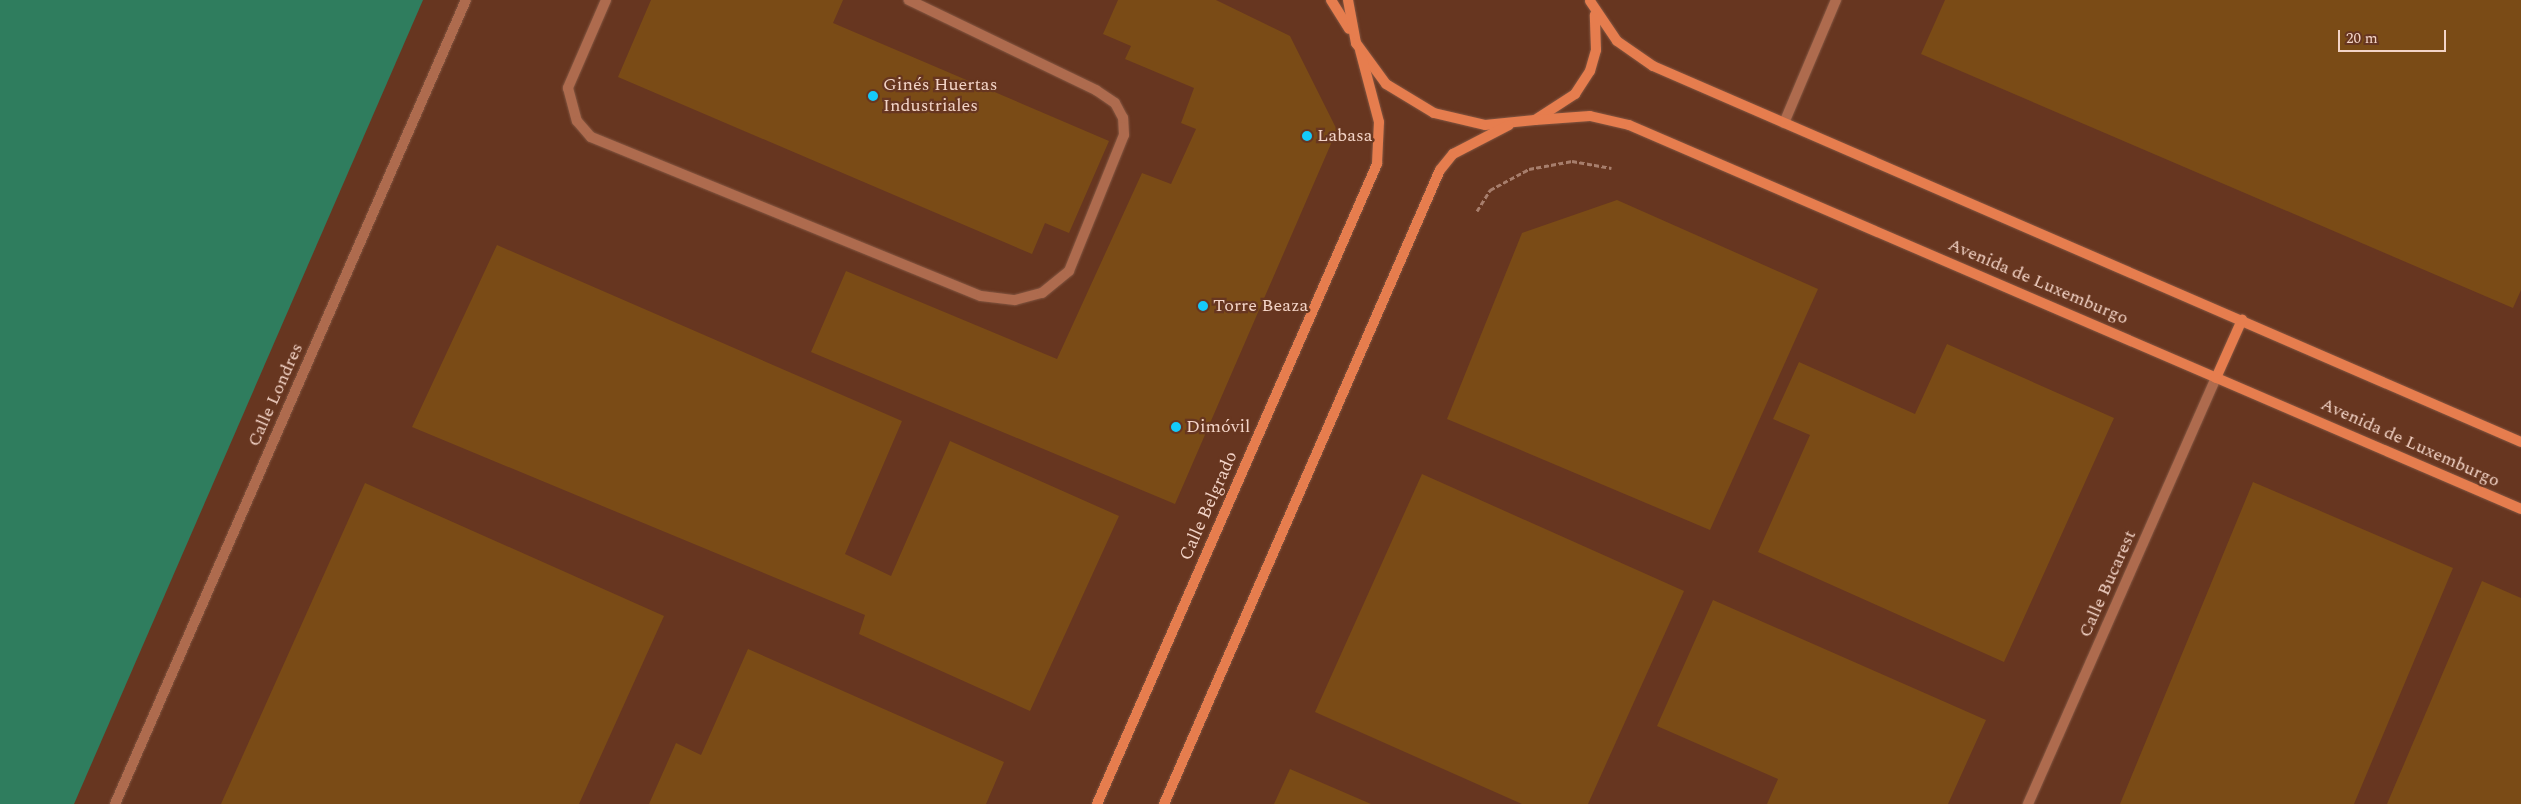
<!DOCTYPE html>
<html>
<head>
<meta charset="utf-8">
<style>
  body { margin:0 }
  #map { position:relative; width:2521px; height:804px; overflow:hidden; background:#673620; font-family:Spectral,serif }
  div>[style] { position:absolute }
  .forest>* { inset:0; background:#2f7d5e }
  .building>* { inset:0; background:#7a4b16 }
  .path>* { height:3px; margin-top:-1.5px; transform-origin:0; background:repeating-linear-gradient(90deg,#a77e6c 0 5px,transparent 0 7.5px) }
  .roads { filter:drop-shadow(0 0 1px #835641) drop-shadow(0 0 1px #835641) }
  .lane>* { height:10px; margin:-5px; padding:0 5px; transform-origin:5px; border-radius:5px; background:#ae6b4e }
  .street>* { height:10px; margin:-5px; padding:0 5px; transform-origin:5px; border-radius:5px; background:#ae6b4e }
  .secondary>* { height:10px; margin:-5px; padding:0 5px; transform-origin:5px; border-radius:5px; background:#e67d4e }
  .dots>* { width:14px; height:14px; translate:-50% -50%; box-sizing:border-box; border:2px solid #673620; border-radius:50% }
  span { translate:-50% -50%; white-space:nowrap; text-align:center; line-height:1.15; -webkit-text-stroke:4.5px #673620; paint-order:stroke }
  .poi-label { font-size:18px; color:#f3d4c7 }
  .left { translate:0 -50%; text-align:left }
  .street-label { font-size:18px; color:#f3d4c7 }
  .scale { position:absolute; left:2338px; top:30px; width:108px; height:22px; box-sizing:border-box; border:2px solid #f3d4c7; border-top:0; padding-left:6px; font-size:15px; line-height:18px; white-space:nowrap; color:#f3d4c7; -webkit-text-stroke:4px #673620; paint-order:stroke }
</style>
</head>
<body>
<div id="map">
  <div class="forest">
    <div style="clip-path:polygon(0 0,423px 0,74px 804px,0 804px)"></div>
  </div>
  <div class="building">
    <div style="clip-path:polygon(651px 0,843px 0,833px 23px,1109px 141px,1069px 233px,1045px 223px,1032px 254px,618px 77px)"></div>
    <div style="clip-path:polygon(1118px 0,1216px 0,1290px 36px,1337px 130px,1175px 504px,811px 352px,846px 271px,1057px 359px,1142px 173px,1171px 184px,1196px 129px,1181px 123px,1194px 88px,1125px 59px,1131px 46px,1103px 34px)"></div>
    <div style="clip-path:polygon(1945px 0,2521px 0,2521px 290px,2513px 308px,1921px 54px)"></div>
    <div style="clip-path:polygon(1617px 200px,1818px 289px,1710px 530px,1447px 419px,1522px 233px)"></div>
    <div style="clip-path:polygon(497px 245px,902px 421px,845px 554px,891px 576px,950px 441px,1119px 516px,1030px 711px,859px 634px,865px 615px,412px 427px)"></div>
    <div style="clip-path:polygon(1947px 344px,2114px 418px,2004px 662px,1758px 552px,1810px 435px,1773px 419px,1799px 362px,1915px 414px)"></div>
    <div style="clip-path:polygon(1422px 474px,1684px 591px,1588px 804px,1522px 804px,1315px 712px)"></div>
    <div style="clip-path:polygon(2253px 482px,2453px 568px,2354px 804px,2120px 804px)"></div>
    <div style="clip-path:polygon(365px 483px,664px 616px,579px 804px,221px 804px)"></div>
    <div style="clip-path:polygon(2482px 581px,2521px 598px,2521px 804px,2387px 804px)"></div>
    <div style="clip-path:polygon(1713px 600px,1986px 720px,1948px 804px,1767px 804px,1778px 779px,1657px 726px)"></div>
    <div style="clip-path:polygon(748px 649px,1004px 762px,986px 804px,649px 804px,676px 743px,701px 755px)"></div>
    <div style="clip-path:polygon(1290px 769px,1371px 804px,1274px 804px)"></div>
  </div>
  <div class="path">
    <div style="left:1477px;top:211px;width:25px;rotate:-58deg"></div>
    <div style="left:1490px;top:190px;width:44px;rotate:-28.3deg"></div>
    <div style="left:1529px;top:169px;width:44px;rotate:-10.5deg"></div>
    <div style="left:1572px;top:161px;width:40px;rotate:10deg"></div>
  </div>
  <div class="roads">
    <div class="lane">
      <div style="left:606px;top:0;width:96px;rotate:113.4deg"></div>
      <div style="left:568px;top:88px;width:34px;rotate:75deg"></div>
      <div style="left:577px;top:121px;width:21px;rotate:49deg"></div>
      <div style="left:591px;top:137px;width:421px;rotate:22.2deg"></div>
      <div style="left:981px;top:296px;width:34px;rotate:7deg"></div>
      <div style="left:1015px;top:300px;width:28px;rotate:-15deg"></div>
      <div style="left:1042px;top:293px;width:35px;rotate:-39deg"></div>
      <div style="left:1069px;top:271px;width:147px;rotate:-68deg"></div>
      <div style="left:1124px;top:135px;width:17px;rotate:-93deg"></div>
      <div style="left:1123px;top:118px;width:17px;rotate:-118deg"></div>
      <div style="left:1115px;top:103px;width:23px;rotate:-146deg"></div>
      <div style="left:1096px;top:90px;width:208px;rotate:-154.3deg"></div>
      <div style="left:1784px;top:123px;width:134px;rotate:-67.1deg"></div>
    </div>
    <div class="street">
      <div style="left:115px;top:804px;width:877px;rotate:-66.42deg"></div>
      <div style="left:2028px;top:804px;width:466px;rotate:-66.2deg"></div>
    </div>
    <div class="secondary">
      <div style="left:1331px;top:0;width:34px;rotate:58deg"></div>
      <div style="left:1348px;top:0;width:44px;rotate:79.5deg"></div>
      <div style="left:1356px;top:43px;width:51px;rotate:53.8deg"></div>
      <div style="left:1386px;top:84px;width:56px;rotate:31.1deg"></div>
      <div style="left:1434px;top:113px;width:52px;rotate:13.2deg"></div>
      <div style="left:1485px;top:125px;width:50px;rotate:-5.7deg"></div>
      <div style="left:1535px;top:120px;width:48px;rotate:-33deg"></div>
      <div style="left:1575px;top:94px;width:27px;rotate:-57deg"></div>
      <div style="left:1590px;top:71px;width:22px;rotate:-74deg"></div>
      <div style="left:1596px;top:50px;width:35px;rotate:-92deg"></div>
      <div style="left:1590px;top:1px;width:48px;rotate:56deg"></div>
      <div style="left:1617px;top:41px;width:44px;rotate:34.8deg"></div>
      <div style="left:1653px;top:66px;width:946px;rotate:23.42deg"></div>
      <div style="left:1535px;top:120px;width:55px;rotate:-4.2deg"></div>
      <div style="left:1590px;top:116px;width:40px;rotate:13deg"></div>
      <div style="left:1629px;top:125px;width:971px;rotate:23.29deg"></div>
      <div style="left:2216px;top:378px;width:64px;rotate:-65.9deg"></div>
      <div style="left:1097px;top:804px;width:699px;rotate:-66.37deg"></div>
      <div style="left:1377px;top:164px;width:42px;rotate:-87.3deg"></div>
      <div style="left:1379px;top:122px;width:74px;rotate:-104.8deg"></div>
      <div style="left:1164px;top:804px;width:691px;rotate:-66.48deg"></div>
      <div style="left:1440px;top:170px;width:21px;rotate:-51deg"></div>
      <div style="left:1453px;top:154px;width:63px;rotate:-27.4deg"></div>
    </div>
  </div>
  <div class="dots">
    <div style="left:873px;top:96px;background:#14cafb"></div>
    <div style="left:1307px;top:136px;background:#14cafb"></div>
    <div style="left:1203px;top:306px;background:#14cafb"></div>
    <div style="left:1176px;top:427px;background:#14cafb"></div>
  </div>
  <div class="poi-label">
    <span class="left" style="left:883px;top:96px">Ginés Huertas<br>Industriales</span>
    <span class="left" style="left:1317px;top:136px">Labasa</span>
    <span class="left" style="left:1213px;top:306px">Torre Beaza</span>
    <span class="left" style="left:1186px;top:427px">Dimóvil</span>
  </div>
  <div class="street-label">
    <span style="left:2038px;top:282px;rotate:23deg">Avenida de Luxemburgo</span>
    <span style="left:276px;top:395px;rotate:-66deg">Calle Londres</span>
    <span style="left:2410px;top:443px;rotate:24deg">Avenida de Luxemburgo</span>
    <span style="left:1209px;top:506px;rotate:-66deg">Calle Belgrado</span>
    <span style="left:2108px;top:584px;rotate:-66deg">Calle Bucarest</span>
  </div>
  <div class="scale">20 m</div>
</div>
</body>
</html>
